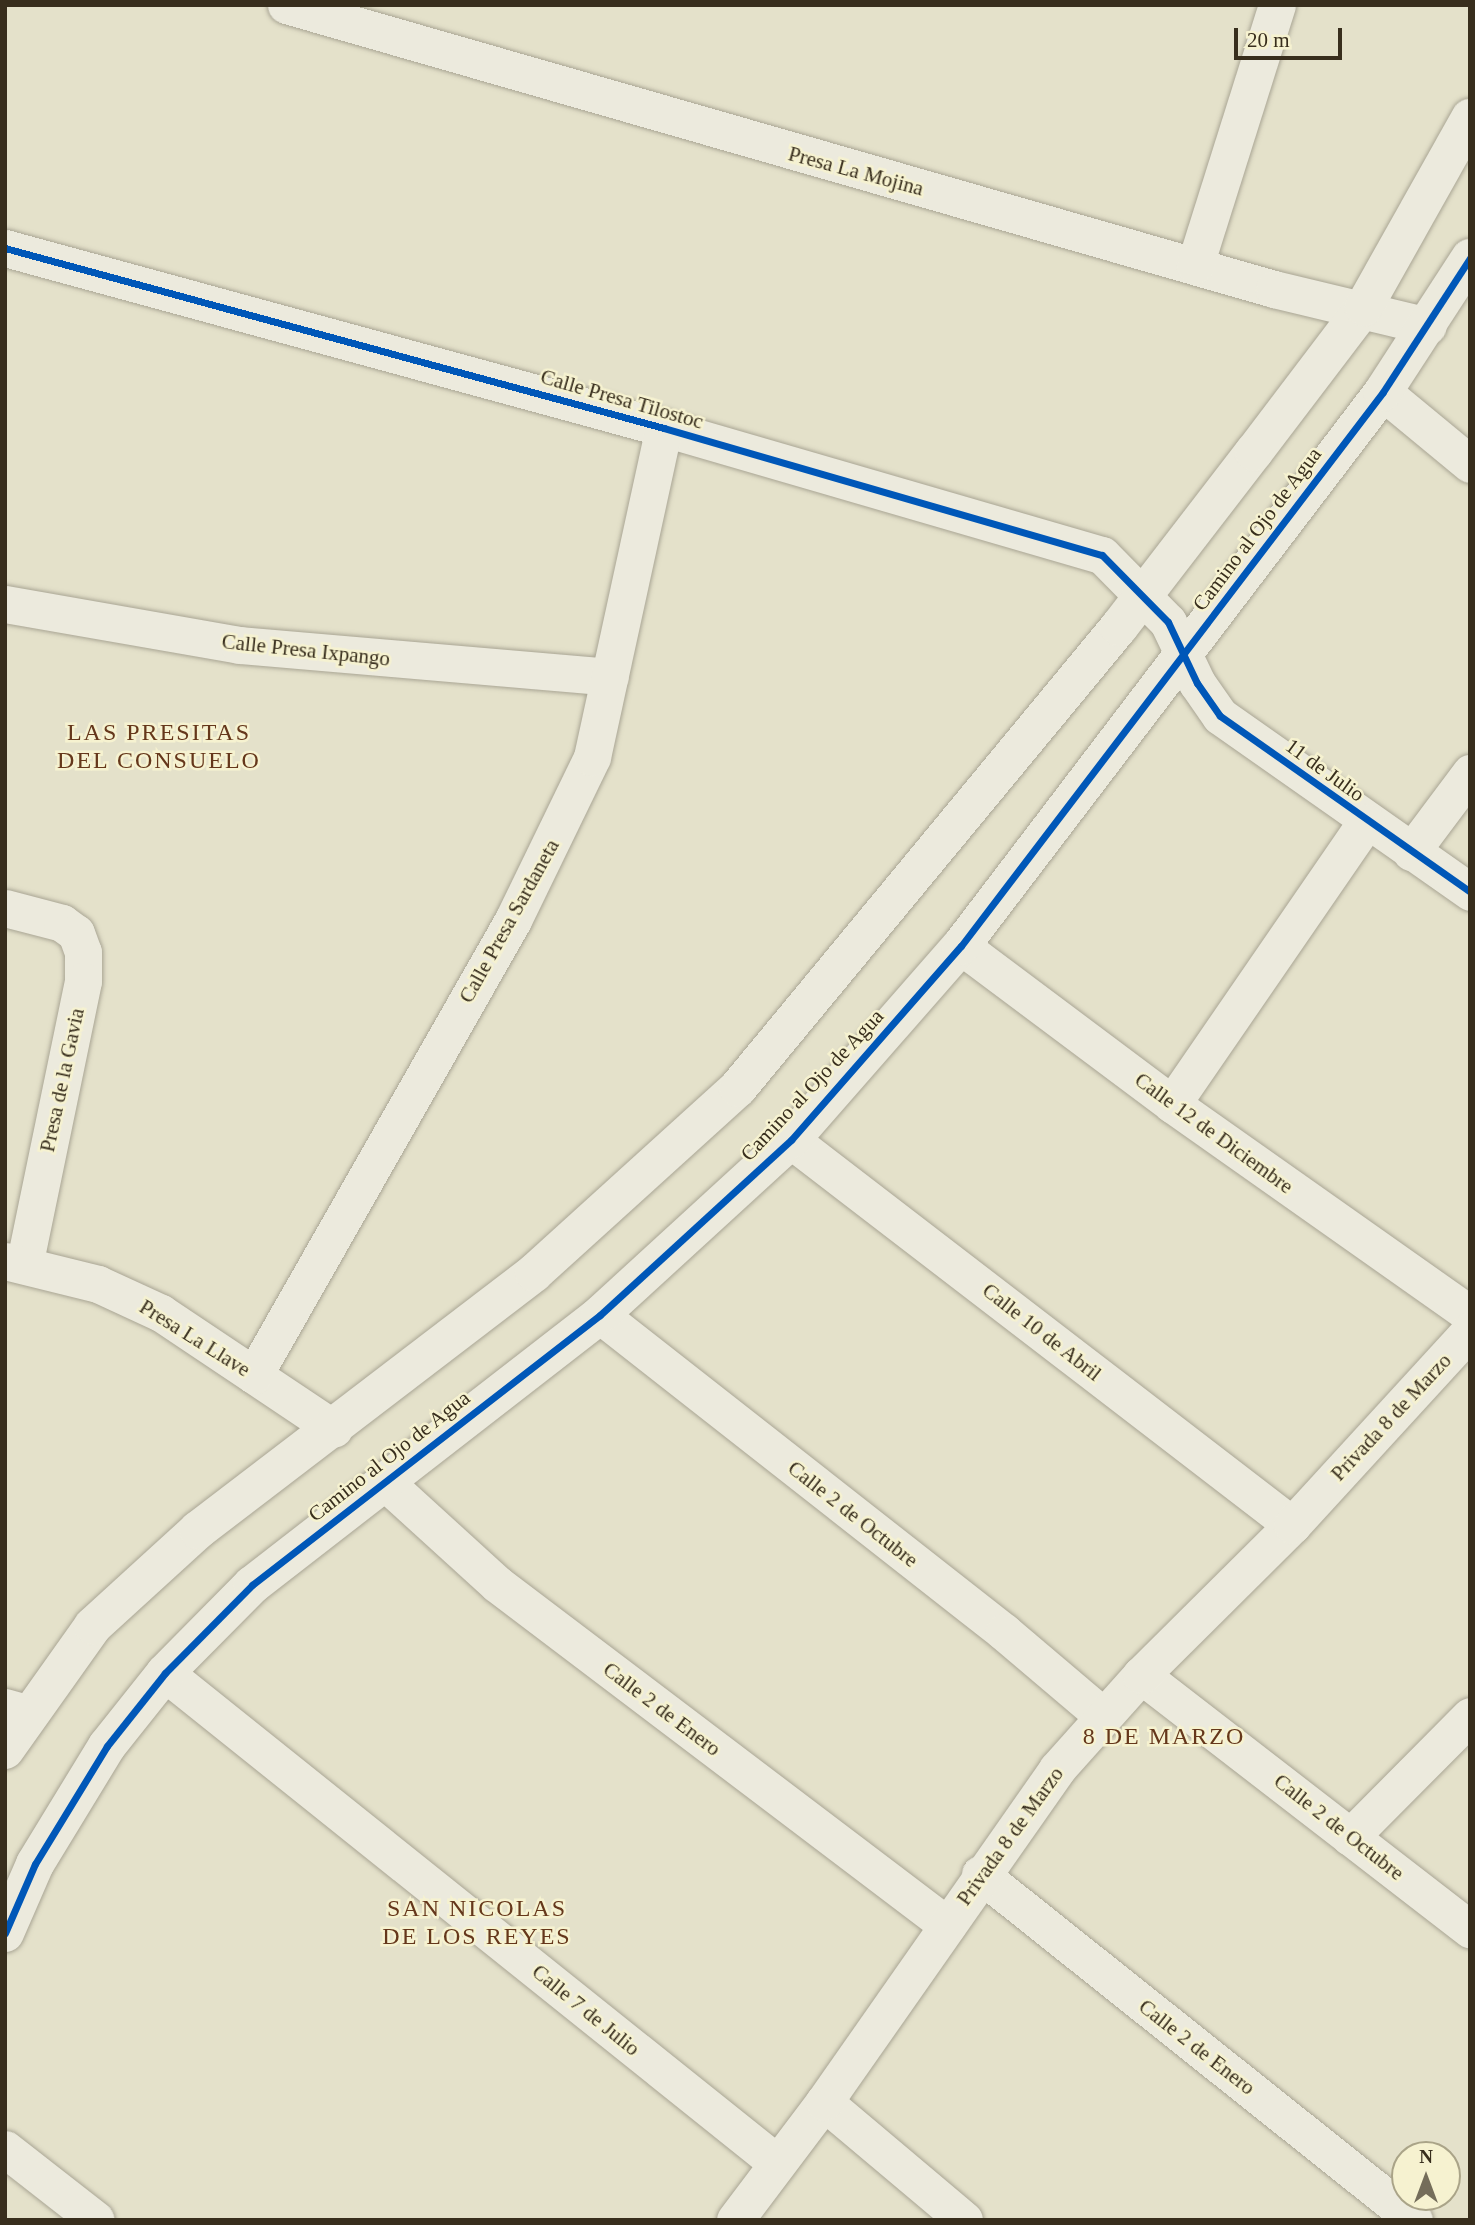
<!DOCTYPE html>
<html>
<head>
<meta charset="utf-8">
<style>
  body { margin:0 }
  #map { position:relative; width:1475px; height:2225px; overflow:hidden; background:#e4e1ca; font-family:Georgia,serif }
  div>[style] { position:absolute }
  .roads { filter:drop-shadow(0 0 2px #a9a594) drop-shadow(0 0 2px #a9a594) }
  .minor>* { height:37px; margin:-18.5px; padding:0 18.5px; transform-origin:18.5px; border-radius:18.5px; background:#eceadd }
  .tertiary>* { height:38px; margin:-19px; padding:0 19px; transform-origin:19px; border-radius:19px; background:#eceadd }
  .cycleway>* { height:7px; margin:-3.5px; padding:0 3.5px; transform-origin:3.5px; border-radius:3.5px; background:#0057b8 }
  span { translate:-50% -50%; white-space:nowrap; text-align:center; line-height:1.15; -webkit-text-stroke:5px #f6f2d0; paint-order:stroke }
  .street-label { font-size:21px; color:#382e1d }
  .quarter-label { font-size:24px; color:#65371b; letter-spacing:2px }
  .frame { position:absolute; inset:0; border:7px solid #382e1d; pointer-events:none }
  .north { position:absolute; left:1391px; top:2141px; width:70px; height:70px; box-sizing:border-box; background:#f6f2d0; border:2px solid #aaa488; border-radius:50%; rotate:0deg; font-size:19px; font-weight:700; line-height:28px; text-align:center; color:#382e1d }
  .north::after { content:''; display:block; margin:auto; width:24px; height:32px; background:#746d5a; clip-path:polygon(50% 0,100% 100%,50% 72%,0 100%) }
  .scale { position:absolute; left:1234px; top:28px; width:108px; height:32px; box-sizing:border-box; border:4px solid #382e1d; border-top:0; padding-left:9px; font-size:21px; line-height:24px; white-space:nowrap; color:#382e1d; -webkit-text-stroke:5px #f6f2d0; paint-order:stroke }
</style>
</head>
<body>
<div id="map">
  <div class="roads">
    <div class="minor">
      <div style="left:286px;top:5px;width:1028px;rotate:16.04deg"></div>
      <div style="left:1274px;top:289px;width:158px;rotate:13.5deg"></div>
      <div style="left:5px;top:248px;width:683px;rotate:15.28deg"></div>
      <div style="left:664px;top:428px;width:456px;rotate:16.2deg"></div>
      <div style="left:1102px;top:555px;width:94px;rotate:45.4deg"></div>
      <div style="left:1168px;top:622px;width:68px;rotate:64.6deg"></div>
      <div style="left:1197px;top:683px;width:40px;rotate:55.1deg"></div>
      <div style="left:1220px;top:716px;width:306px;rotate:35.1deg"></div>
      <div style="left:1195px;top:265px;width:273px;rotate:-72.5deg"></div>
      <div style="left:1383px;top:392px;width:113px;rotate:39.6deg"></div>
      <div style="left:5px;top:604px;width:238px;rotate:9.9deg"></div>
      <div style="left:239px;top:645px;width:372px;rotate:4.9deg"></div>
      <div style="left:1411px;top:852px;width:99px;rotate:-53.2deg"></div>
      <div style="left:5px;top:908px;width:59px;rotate:14.7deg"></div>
      <div style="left:62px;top:923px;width:17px;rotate:36deg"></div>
      <div style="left:76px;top:933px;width:20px;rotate:70deg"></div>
      <div style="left:83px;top:952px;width:29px;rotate:90deg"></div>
      <div style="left:83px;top:981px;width:290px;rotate:101.7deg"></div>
      <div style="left:961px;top:946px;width:264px;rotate:36.8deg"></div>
      <div style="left:1172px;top:1104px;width:365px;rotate:35.2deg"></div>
      <div style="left:1172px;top:1104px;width:342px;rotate:-55.5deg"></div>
      <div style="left:791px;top:1140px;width:632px;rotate:37.54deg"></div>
      <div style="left:5px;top:1261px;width:96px;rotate:13.9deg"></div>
      <div style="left:98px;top:1284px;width:69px;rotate:24.7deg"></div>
      <div style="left:161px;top:1313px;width:208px;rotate:33.8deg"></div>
      <div style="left:600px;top:1315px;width:514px;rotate:38.12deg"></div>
      <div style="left:1004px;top:1632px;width:130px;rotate:40.3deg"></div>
      <div style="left:254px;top:1375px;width:524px;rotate:-60.35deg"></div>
      <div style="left:513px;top:920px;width:181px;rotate:-64.1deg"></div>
      <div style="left:592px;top:757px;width:337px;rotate:-77.7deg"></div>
      <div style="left:385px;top:1482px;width:151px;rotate:42.3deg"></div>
      <div style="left:497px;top:1584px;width:565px;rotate:37.15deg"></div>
      <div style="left:165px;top:1673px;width:784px;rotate:38.68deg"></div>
      <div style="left:1141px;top:1675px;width:416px;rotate:37.7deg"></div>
      <div style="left:5px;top:1707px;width:25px;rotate:16deg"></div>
      <div style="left:1350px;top:1837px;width:170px;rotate:-45.2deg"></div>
      <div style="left:980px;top:1874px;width:555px;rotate:38.56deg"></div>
      <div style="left:824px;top:2102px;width:183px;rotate:40.1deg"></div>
      <div style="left:5px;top:2149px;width:115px;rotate:38deg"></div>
      <div style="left:735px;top:2220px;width:148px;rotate:-53deg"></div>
      <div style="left:824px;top:2102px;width:406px;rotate:-55deg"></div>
      <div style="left:1057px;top:1769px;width:126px;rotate:-48.2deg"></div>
      <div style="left:1141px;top:1675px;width:213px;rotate:-44.8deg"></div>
      <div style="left:1292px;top:1525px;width:263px;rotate:-47.5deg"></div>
    </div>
    <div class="tertiary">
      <div style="left:5px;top:1750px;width:152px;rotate:-54.6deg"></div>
      <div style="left:93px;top:1626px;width:142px;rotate:-42.4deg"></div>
      <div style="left:198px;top:1530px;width:423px;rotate:-37.4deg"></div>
      <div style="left:534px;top:1273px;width:275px;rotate:-42.2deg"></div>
      <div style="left:738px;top:1088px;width:598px;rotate:-50.43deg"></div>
      <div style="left:1119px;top:627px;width:221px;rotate:-52.4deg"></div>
      <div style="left:1254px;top:452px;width:182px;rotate:-52.8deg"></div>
      <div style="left:1364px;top:307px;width:217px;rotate:-60.7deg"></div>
      <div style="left:5px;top:1933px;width:75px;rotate:-66.5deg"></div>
      <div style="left:35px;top:1864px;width:138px;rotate:-58.6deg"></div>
      <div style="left:107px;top:1746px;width:93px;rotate:-51.5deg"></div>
      <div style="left:165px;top:1673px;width:124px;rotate:-45.3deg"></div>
      <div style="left:252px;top:1585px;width:440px;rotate:-37.8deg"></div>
      <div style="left:600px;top:1315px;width:259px;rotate:-42.5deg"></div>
      <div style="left:791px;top:1140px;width:258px;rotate:-48.8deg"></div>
      <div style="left:961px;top:946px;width:696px;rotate:-52.7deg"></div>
      <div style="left:1383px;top:392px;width:160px;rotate:-57deg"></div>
    </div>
  </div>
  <div class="cycleway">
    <div style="left:5px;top:248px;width:683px;rotate:15.28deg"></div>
    <div style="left:664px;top:428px;width:456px;rotate:16.2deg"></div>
    <div style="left:1102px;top:555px;width:94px;rotate:45.4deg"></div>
    <div style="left:1168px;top:622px;width:68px;rotate:64.6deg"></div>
    <div style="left:1197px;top:683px;width:40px;rotate:55.1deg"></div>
    <div style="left:1220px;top:716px;width:306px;rotate:35.1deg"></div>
    <div style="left:5px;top:1933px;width:75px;rotate:-66.5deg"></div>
    <div style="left:35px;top:1864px;width:138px;rotate:-58.6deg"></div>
    <div style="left:107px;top:1746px;width:93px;rotate:-51.5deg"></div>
    <div style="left:165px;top:1673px;width:124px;rotate:-45.3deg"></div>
    <div style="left:252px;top:1585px;width:440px;rotate:-37.8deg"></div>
    <div style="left:600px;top:1315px;width:259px;rotate:-42.5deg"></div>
    <div style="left:791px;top:1140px;width:258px;rotate:-48.8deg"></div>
    <div style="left:961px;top:946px;width:696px;rotate:-52.7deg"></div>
    <div style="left:1383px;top:392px;width:160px;rotate:-57deg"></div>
  </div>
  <div class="street-label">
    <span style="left:856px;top:171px;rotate:15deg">Presa La Mojina</span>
    <span style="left:622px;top:399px;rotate:16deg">Calle Presa Tilostoc</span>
    <span style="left:1257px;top:529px;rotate:-53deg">Camino al Ojo de Agua</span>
    <span style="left:306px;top:650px;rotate:6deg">Calle Presa Ixpango</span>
    <span style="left:1325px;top:770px;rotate:36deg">11 de Julio</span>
    <span style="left:509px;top:921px;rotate:-61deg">Calle Presa Sardaneta</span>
    <span style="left:62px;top:1080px;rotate:-78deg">Presa de la Gavia</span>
    <span style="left:812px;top:1085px;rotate:-47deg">Camino al Ojo de Agua</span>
    <span style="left:1214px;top:1133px;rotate:36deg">Calle 12 de Diciembre</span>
    <span style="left:1042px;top:1332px;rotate:38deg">Calle 10 de Abril</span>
    <span style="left:195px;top:1338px;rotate:32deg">Presa La Llave</span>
    <span style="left:1391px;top:1417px;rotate:-47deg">Privada 8 de Marzo</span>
    <span style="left:389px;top:1456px;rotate:-38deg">Camino al Ojo de Agua</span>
    <span style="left:853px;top:1514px;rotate:38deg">Calle 2 de Octubre</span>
    <span style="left:662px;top:1709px;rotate:37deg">Calle 2 de Enero</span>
    <span style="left:1339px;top:1827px;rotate:38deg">Calle 2 de Octubre</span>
    <span style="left:1010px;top:1836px;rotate:-54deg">Privada 8 de Marzo</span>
    <span style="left:586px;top:2010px;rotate:39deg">Calle 7 de Julio</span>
    <span style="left:1197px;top:2047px;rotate:38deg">Calle 2 de Enero</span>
  </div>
  <div class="quarter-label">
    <span style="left:159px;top:747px">LAS PRESITAS<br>DEL CONSUELO</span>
    <span style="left:1164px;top:1737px">8 DE MARZO</span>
    <span style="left:477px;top:1923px">SAN NICOLAS<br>DE LOS REYES</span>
  </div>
  <div class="frame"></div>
  <div class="north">N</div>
  <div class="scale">20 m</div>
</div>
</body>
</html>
